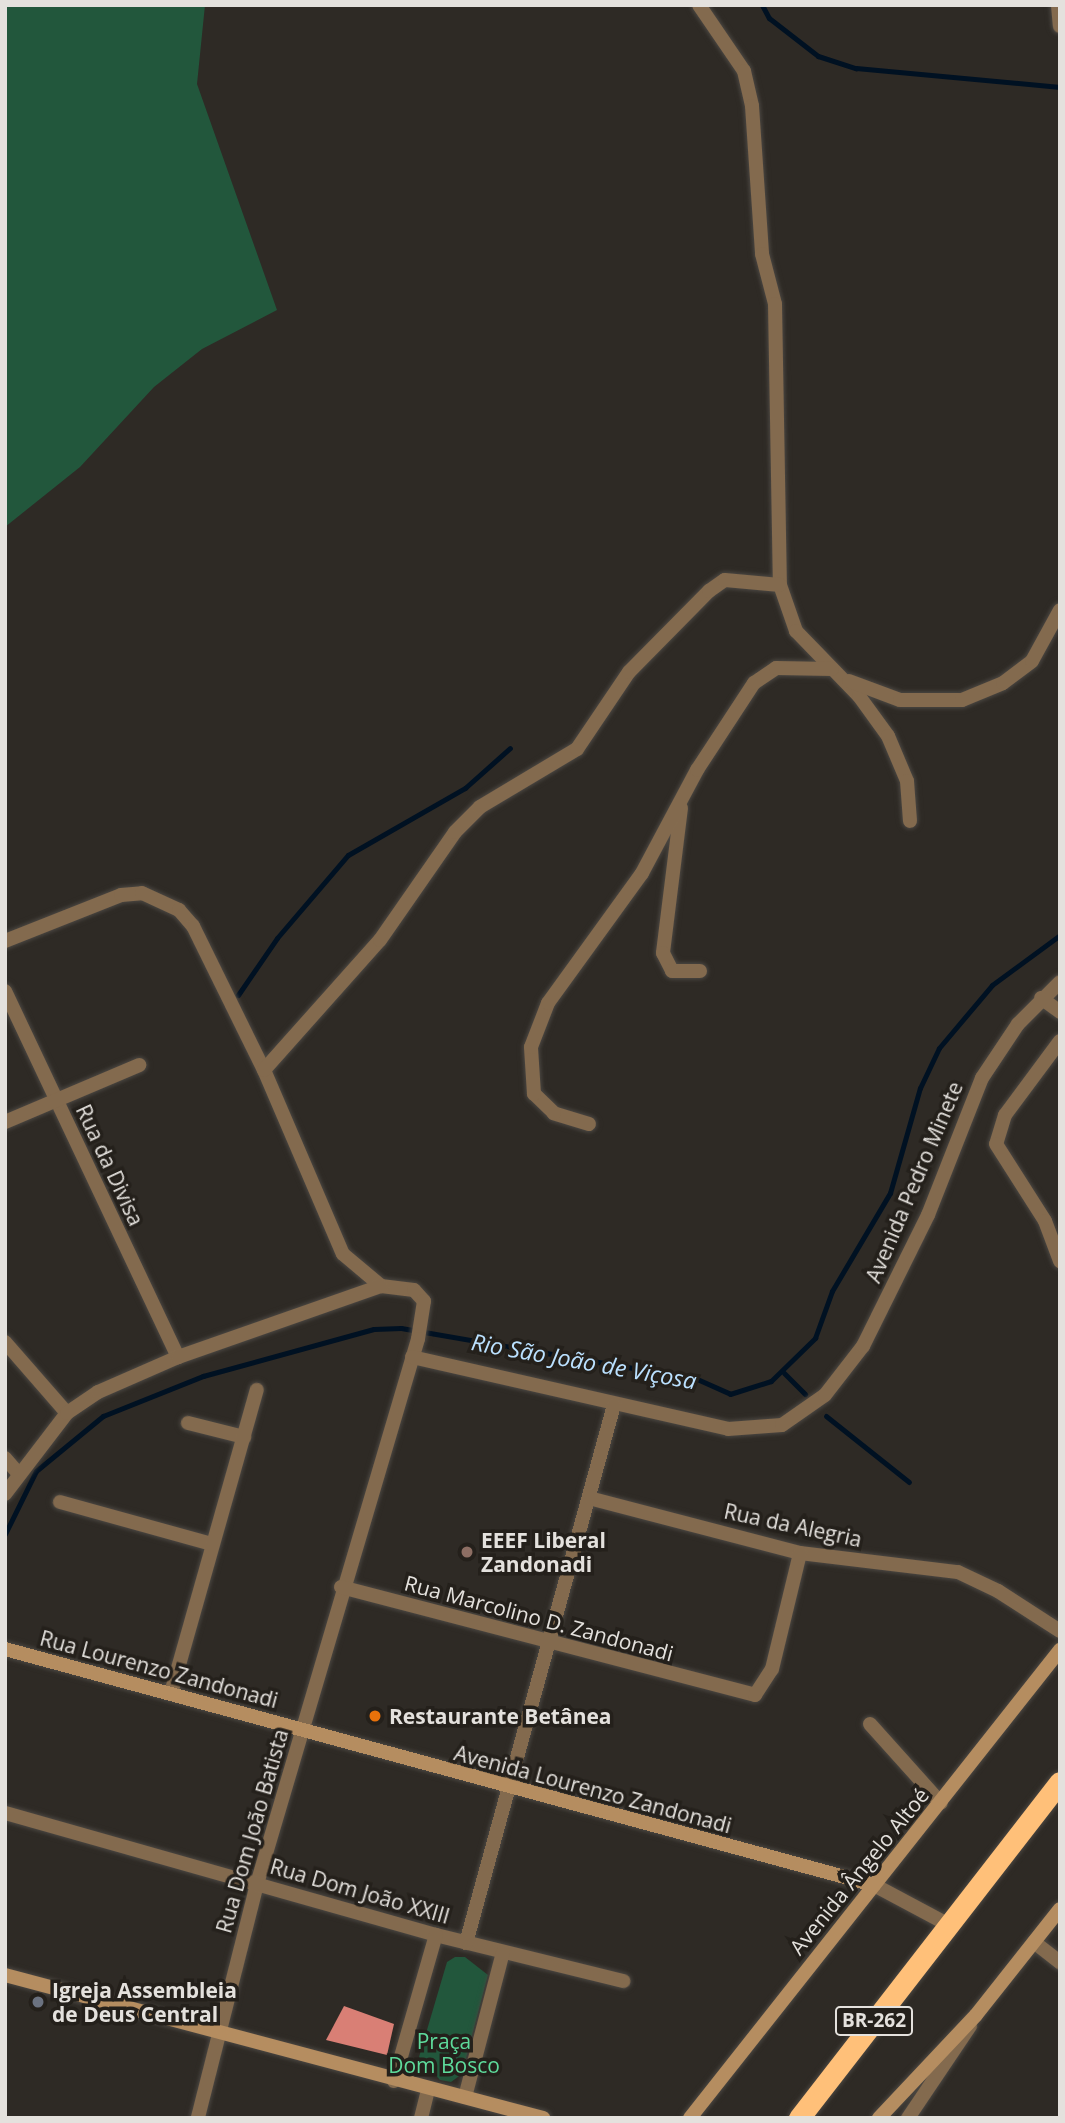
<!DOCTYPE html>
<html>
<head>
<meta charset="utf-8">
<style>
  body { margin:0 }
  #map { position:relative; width:1065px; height:2123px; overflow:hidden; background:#2e2a25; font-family:"Open Sans",sans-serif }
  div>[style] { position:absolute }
  .green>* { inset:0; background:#22573c }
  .stream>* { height:5px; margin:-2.5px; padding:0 2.5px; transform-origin:2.5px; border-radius:2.5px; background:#012 }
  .building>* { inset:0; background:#d97f75 }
  .roads { filter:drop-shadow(0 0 2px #4b4742) drop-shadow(0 0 2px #4b4742) }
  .street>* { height:14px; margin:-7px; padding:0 7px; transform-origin:7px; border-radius:7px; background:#836a4e }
  .secondary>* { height:14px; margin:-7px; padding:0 7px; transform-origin:7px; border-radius:7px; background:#b58d60 }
  .highway>* { height:21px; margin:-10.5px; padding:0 10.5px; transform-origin:10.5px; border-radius:10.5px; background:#ffc079 }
  .dots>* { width:19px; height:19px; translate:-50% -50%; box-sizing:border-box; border:4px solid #24201b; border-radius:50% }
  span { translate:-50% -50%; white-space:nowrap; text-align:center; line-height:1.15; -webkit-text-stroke:7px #24201b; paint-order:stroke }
  .shield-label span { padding:2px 5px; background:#24201b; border:2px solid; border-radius:5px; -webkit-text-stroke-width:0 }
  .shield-label { font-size:19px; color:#e4e1dd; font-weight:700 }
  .street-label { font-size:21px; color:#e4e1dd }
  .poi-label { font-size:21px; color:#e4e1dd; font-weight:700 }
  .left { translate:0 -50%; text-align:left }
  .park-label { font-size:21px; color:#5eda9b }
  .water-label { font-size:23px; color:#bbe1ff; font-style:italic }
  .frame { position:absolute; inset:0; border:7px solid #e4e1dd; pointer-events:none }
</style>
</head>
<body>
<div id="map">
  <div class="green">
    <div style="clip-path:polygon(5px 5px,205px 5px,197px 84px,277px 310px,202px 349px,154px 387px,80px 467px,5px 527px)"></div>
    <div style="clip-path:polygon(455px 1957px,465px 1957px,488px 1975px,462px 2074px,451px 2082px,440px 2080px,419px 2057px,447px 1962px)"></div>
  </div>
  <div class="stream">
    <div style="left:762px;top:5px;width:15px;rotate:62deg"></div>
    <div style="left:769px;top:18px;width:62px;rotate:37.8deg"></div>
    <div style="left:818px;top:56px;width:40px;rotate:18deg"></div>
    <div style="left:856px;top:68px;width:205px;rotate:5.3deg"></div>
    <div style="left:238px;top:995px;width:69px;rotate:-55.6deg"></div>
    <div style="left:277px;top:938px;width:109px;rotate:-49.5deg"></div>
    <div style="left:348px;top:855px;width:135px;rotate:-29.8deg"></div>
    <div style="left:465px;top:788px;width:60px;rotate:-41.6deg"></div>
    <div style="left:784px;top:1373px;width:30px;rotate:45deg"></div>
    <div style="left:826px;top:1416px;width:106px;rotate:38.5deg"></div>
    <div style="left:5px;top:1534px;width:70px;rotate:-63.8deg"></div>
    <div style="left:36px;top:1471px;width:87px;rotate:-39.4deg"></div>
    <div style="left:103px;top:1416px;width:108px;rotate:-21.8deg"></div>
    <div style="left:203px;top:1376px;width:177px;rotate:-15.4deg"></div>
    <div style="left:374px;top:1329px;width:27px;rotate:-2deg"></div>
    <div style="left:401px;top:1328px;width:300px;rotate:9.8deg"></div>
    <div style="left:697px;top:1379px;width:36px;rotate:24deg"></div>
    <div style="left:730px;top:1394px;width:43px;rotate:-17.6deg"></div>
    <div style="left:771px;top:1381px;width:62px;rotate:-44.3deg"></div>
    <div style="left:815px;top:1338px;width:50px;rotate:-70.1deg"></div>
    <div style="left:832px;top:1291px;width:114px;rotate:-59.4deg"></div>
    <div style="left:890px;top:1193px;width:109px;rotate:-74.1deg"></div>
    <div style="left:920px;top:1088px;width:44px;rotate:-64.6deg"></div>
    <div style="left:939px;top:1048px;width:82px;rotate:-49.9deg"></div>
    <div style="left:992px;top:985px;width:84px;rotate:-36.3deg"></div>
  </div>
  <div class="building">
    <div style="clip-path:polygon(344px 2006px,394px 2024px,387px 2055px,326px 2040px)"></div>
  </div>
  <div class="roads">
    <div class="street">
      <div style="left:699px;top:5px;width:80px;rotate:55.7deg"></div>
      <div style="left:744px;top:71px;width:36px;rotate:77deg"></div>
      <div style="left:752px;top:106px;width:148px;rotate:86.1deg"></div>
      <div style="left:762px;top:254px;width:52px;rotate:75.4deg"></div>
      <div style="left:775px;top:304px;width:281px;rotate:89deg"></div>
      <div style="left:780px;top:585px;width:49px;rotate:70.8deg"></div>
      <div style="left:796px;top:631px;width:91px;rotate:45.9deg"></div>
      <div style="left:859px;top:696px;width:49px;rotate:54.1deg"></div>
      <div style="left:888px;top:736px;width:49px;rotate:67.1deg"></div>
      <div style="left:907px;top:781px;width:40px;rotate:85.7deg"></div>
      <div style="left:1058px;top:5px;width:21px;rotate:85deg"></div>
      <div style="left:849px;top:681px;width:54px;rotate:20.4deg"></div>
      <div style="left:900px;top:700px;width:62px"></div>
      <div style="left:962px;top:700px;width:44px;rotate:-22.5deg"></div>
      <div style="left:1003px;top:683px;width:36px;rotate:-37deg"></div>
      <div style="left:1032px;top:661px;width:58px;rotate:-61.2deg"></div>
      <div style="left:681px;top:808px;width:146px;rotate:97.1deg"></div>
      <div style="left:663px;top:953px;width:20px;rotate:63deg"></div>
      <div style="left:672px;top:971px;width:28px"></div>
      <div style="left:5px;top:941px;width:125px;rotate:-21.6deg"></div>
      <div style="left:121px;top:895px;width:21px;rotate:-5deg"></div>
      <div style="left:142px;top:893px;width:41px;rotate:24.7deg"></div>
      <div style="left:179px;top:910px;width:21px;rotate:49deg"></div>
      <div style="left:193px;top:926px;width:161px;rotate:63.8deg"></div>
      <div style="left:264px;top:1070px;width:200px;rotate:66.8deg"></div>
      <div style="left:343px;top:1254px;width:50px;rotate:40.1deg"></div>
      <div style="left:381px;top:1286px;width:33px;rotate:7deg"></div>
      <div style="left:414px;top:1290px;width:15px;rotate:48deg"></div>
      <div style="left:424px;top:1301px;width:38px;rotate:99deg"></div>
      <div style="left:418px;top:1339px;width:568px;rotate:106.46deg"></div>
      <div style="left:257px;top:1884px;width:241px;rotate:104.2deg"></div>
      <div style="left:5px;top:991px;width:405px;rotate:64.7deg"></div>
      <div style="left:1041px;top:998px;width:24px;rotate:36deg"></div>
      <div style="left:1060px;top:1041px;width:92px;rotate:126.6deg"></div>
      <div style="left:1005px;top:1115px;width:30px;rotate:107deg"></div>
      <div style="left:996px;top:1144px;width:91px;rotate:57.5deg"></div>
      <div style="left:1045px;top:1221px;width:43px;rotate:69.4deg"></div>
      <div style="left:264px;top:1070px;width:174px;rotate:-48.3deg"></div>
      <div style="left:380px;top:940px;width:131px;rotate:-55.2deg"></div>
      <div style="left:455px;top:832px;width:35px;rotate:-45deg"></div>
      <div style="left:480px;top:807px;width:113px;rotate:-30.9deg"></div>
      <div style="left:577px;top:749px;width:93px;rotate:-56deg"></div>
      <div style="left:629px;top:672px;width:114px;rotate:-45.4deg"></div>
      <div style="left:709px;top:591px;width:19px;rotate:-35deg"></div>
      <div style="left:725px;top:580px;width:55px;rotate:5.2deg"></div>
      <div style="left:5px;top:1122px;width:146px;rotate:-23deg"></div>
      <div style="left:589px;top:1124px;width:37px;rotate:-163deg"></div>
      <div style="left:554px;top:1113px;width:28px;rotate:-136deg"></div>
      <div style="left:534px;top:1094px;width:47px;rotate:-93.7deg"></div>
      <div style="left:531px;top:1047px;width:47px;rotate:-68.9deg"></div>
      <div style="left:548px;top:1003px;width:160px;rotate:-54.1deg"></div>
      <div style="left:642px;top:873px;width:117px;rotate:-61.9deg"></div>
      <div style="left:697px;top:770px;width:104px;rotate:-56.8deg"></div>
      <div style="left:754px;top:683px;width:27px;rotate:-34deg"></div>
      <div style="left:776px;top:668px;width:56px;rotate:1deg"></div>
      <div style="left:5px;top:1342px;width:94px;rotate:48.9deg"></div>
      <div style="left:412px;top:1357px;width:324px;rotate:12.8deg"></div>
      <div style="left:728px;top:1429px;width:54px;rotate:-4.2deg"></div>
      <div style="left:782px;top:1425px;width:52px;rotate:-34.9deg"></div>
      <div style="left:825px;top:1395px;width:62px;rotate:-52.2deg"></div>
      <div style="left:863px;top:1346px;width:146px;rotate:-63.6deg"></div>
      <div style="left:928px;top:1215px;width:147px;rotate:-68.5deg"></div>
      <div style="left:982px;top:1078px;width:65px;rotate:-56.3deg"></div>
      <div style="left:1018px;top:1024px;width:59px;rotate:-45deg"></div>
      <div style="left:188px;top:1423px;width:58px;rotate:14deg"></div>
      <div style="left:5px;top:1458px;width:20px;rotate:49deg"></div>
      <div style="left:5px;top:1494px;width:102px;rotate:-52.6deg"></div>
      <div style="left:67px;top:1413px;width:37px;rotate:-34deg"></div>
      <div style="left:98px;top:1392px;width:87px;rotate:-23.6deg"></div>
      <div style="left:178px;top:1357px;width:215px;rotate:-19.3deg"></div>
      <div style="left:589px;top:1498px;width:218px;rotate:14.6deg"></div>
      <div style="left:800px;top:1553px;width:159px;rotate:6.9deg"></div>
      <div style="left:958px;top:1572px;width:44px;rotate:25.4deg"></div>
      <div style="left:998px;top:1591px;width:74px;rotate:32.8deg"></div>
      <div style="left:60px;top:1502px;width:157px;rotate:15.5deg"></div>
      <div style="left:341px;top:1587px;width:428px;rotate:14.6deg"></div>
      <div style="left:755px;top:1695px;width:31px;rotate:-57deg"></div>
      <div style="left:772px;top:1669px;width:119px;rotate:-76.4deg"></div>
      <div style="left:171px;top:1693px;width:315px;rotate:-74.2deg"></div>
      <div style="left:870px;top:1724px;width:106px;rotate:48.1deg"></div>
      <div style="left:5px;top:1813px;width:448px;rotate:15.8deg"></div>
      <div style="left:436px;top:1935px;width:193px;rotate:13.8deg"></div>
      <div style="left:874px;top:1885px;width:85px;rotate:28.1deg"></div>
      <div style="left:1034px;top:1942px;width:33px;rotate:38deg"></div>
      <div style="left:466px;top:1943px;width:558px;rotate:-74.62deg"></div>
      <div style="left:394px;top:2081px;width:152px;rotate:-74deg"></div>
      <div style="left:465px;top:2097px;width:150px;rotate:-75.3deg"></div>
      <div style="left:421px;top:2118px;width:29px;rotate:-76deg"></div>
      <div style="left:908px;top:2118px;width:111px;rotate:-56deg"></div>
    </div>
    <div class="secondary">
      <div style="left:5px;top:1649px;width:900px;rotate:15.19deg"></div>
      <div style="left:5px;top:1975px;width:557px;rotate:14.89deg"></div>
      <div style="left:690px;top:2118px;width:597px;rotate:-51.67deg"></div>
      <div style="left:879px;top:2118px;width:141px;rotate:-46.7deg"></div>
      <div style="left:976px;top:2015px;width:135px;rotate:-51.6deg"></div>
    </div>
    <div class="highway">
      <div style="left:799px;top:2118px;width:425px;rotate:-52.2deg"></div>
    </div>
  </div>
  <div class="dots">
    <div style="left:467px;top:1552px;background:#8d6e63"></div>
    <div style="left:375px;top:1716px;background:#e8710a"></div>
    <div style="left:38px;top:2002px;background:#6b7280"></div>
  </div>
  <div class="shield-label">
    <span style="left:874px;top:2021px">BR-262</span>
  </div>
  <div class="street-label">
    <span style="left:110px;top:1165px;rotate:65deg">Rua da Divisa</span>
    <span style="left:914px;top:1182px;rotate:-67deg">Avenida Pedro Minete</span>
    <span style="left:793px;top:1525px;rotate:12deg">Rua da Alegria</span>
    <span style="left:539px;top:1618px;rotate:15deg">Rua Marcolino D. Zandonadi</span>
    <span style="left:159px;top:1669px;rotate:15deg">Rua Lourenzo Zandonadi</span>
    <span style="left:593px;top:1789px;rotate:15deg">Avenida Lourenzo Zandonadi</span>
    <span style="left:252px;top:1831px;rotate:-74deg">Rua Dom João Batista</span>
    <span style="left:859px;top:1871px;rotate:-51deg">Avenida Ângelo Altoé</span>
    <span style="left:360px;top:1891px;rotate:16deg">Rua Dom João XXIII</span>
  </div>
  <div class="poi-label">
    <span class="left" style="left:481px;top:1552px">EEEF Liberal<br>Zandonadi</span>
    <span class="left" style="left:389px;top:1716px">Restaurante Betânea</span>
    <span class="left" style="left:52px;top:2002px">Igreja Assembleia<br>de Deus Central</span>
  </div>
  <div class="park-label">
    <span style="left:444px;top:2053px">Praça<br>Dom Bosco</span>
  </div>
  <div class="water-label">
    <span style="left:584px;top:1361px;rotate:10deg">Rio São João de Viçosa</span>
  </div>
  <div class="frame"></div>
</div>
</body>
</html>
